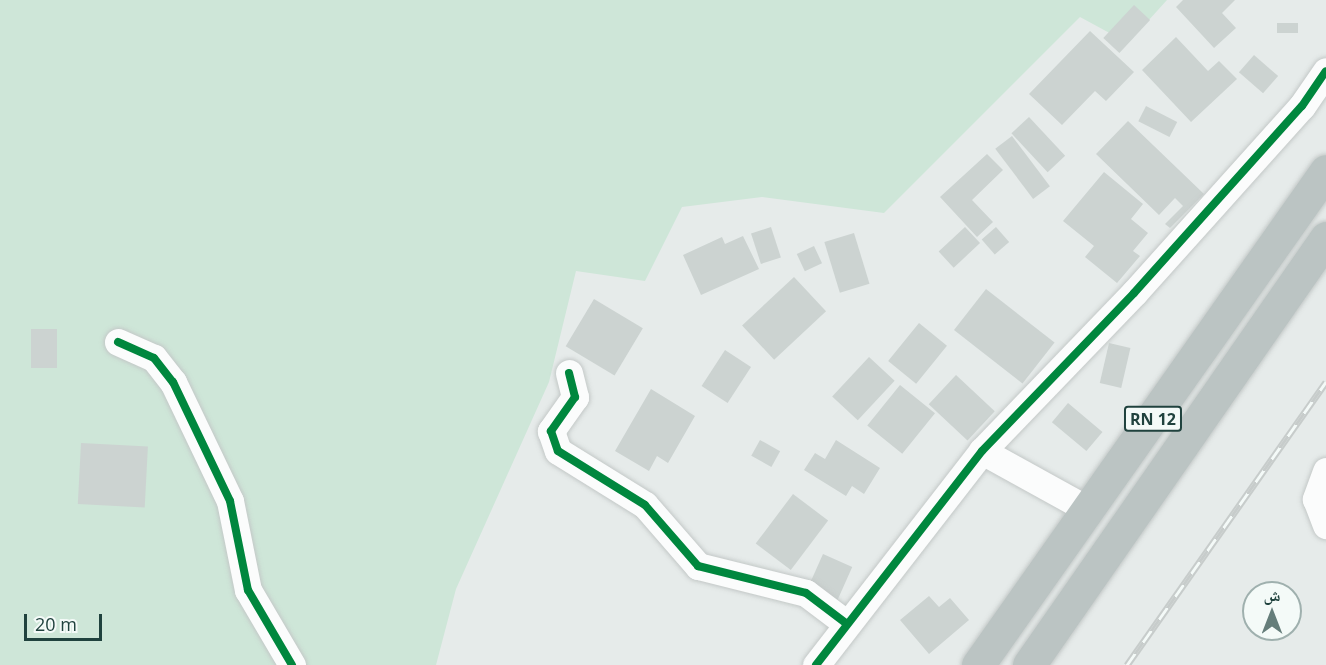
<!DOCTYPE html>
<html>
<head>
<meta charset="utf-8">
<style>
  body { margin:0 }
  #map { position:relative; width:1326px; height:665px; overflow:hidden; background:#e6ebea; font-family:"Open Sans","Noto Naskh Arabic",sans-serif }
  div>[style] { position:absolute }
  .green>* { inset:0; background:#cee6d8 }
  .building>* { inset:0; background:#ccd3d1; transform-origin:0 0 }
  .roads { filter:drop-shadow(0 0 2px #c3c8c7) drop-shadow(0 0 2px #c3c8c7) }
  .minor>* { height:27px; margin:-13.5px; padding:0 13.5px; transform-origin:13.5px; border-radius:13.5px; background:#fbfcfc }
  .highway>* { height:33px; margin:-16.5px; padding:0 16.5px; transform-origin:16.5px; border-radius:16.5px; background:#bbc4c3 }
  .rail>* { height:7px; margin-top:-3.5px; transform-origin:0; background:repeating-linear-gradient(90deg,#f4faf8 0 14px,#c7cccb 0 28px); box-sizing:border-box; border-block:2px solid #c7cccb }
  .cycleway>* { height:8px; margin:-4px; padding:0 4px; transform-origin:4px; border-radius:4px; background:#00873e }
  span { translate:-50% -50%; white-space:nowrap; text-align:center; line-height:1.15; -webkit-text-stroke:4.5px #f4faf8; paint-order:stroke }
  .shield-label span { padding:2px 4px; background:#f4faf8; border:2px solid; border-radius:4px; -webkit-text-stroke-width:0 }
  .shield-label { font-size:16px; color:#20423e; font-weight:700 }
  .north { position:absolute; left:1242px; top:581px; width:60px; height:60px; box-sizing:border-box; background:#f4faf8; border:2px solid #9fb0ae; border-radius:50%; rotate:0deg; font-size:16px; font-weight:700; line-height:24px; text-align:center; color:#20423e }
  .north::after { content:''; display:block; margin:auto; width:21px; height:27px; background:#657d7a; clip-path:polygon(50% 0,100% 100%,50% 72%,0 100%) }
  .scale { position:absolute; left:24px; top:614px; width:78px; height:27px; box-sizing:border-box; border:3px solid #20423e; border-top:0; padding-left:8px; font-size:18px; line-height:21px; white-space:nowrap; color:#20423e; -webkit-text-stroke:4px #f4faf8; paint-order:stroke }
</style>
</head>
<body>
<div id="map">
  <div class="green">
    <div style="clip-path:polygon(0 0,1167px 0,1128px 43px,1080px 17px,884px 213px,762px 197px,682px 207px,645px 281px,576px 271px,549px 382px,456px 589px,436px 665px,0 665px)"></div>
  </div>
  <div class="building">
    <div style="clip-path:polygon(1183px 0,1235px 0,1222px 13px,1236px 28px,1214px 48px,1176px 7px)"></div>
    <div style="left:1134px;top:5px;width:22px;height:45px;rotate:43deg"></div>
    <div style="left:1298px;top:23px;width:10px;height:21px;rotate:90deg"></div>
    <div style="clip-path:polygon(1090px 31px,1134px 72px,1106px 101px,1095px 91px,1062px 125px,1029px 94px)"></div>
    <div style="clip-path:polygon(1176px 37px,1208px 71px,1219px 61px,1237px 79px,1191px 122px,1142px 70px)"></div>
    <div style="left:1254px;top:55px;width:32px;height:23px;rotate:41deg"></div>
    <div style="left:1146px;top:106px;width:35px;height:17px;rotate:27deg"></div>
    <div style="left:1029px;top:117px;width:53px;height:24px;rotate:47deg"></div>
    <div style="clip-path:polygon(1128px 121px,1204px 194px,1170px 228px,1165px 224px,1183px 206px,1175px 198px,1159px 215px,1096px 154px)"></div>
    <div style="left:1012px;top:136px;width:63px;height:21px;rotate:53deg"></div>
    <div style="clip-path:polygon(987px 154px,1003px 170px,972px 200px,993px 222px,977px 237px,940px 197px)"></div>
    <div style="clip-path:polygon(1104px 172px,1143px 204px,1131px 219px,1148px 233px,1133px 251px,1140px 256px,1117px 283px,1085px 257px,1094px 246px,1063px 221px)"></div>
    <div style="left:771px;top:227px;width:32px;height:21px;rotate:72deg"></div>
    <div style="left:965px;top:227px;width:22px;height:36px;rotate:47deg"></div>
    <div style="left:996px;top:227px;width:20px;height:19px;rotate:49deg"></div>
    <div style="left:854px;top:233px;width:53px;height:31px;rotate:73deg"></div>
    <div style="clip-path:polygon(743px 236px,759px 269px,701px 295px,683px 255px,722px 237px,725px 244px)"></div>
    <div style="left:814px;top:246px;width:19px;height:19px;rotate:65deg"></div>
    <div style="left:794px;top:277px;width:47px;height:71px;rotate:47deg"></div>
    <div style="left:986px;top:289px;width:87px;height:52px;rotate:38deg"></div>
    <div style="left:594px;top:299px;width:57px;height:55px;rotate:31deg"></div>
    <div style="left:919px;top:323px;width:36px;height:49px;rotate:39deg"></div>
    <div style="left:31px;top:329px;width:26px;height:39px"></div>
    <div style="left:1109px;top:343px;width:22px;height:41px;rotate:13deg"></div>
    <div style="left:725px;top:350px;width:31px;height:43px;rotate:33deg"></div>
    <div style="left:869px;top:357px;width:35px;height:54px;rotate:43deg"></div>
    <div style="left:956px;top:375px;width:53px;height:40px;rotate:43deg"></div>
    <div style="left:900px;top:385px;width:45px;height:52px;rotate:39deg"></div>
    <div style="clip-path:polygon(651px 389px,695px 416px,668px 463px,657px 456px,649px 471px,615px 451px)"></div>
    <div style="left:1068px;top:403px;width:45px;height:25px;rotate:40deg"></div>
    <div style="left:760px;top:440px;width:23px;height:18px;rotate:29deg"></div>
    <div style="clip-path:polygon(836px 440px,880px 468px,864px 494px,852px 486px,846px 496px,804px 470px,815px 453px,825px 459px)"></div>
    <div style="left:81px;top:443px;width:67px;height:61px;rotate:3deg"></div>
    <div style="left:793px;top:494px;width:44px;height:62px;rotate:37deg"></div>
    <div style="left:823px;top:554px;width:32px;height:40px;rotate:24deg"></div>
    <div style="clip-path:polygon(929px 596px,939px 607px,950px 598px,969px 620px,929px 654px,900px 620px)"></div>
  </div>
  <div class="roads">
    <div class="minor">
      <div style="left:118px;top:342px;width:39px;rotate:24deg"></div>
      <div style="left:154px;top:358px;width:31px;rotate:52deg"></div>
      <div style="left:173px;top:382px;width:132px;rotate:64.4deg"></div>
      <div style="left:230px;top:501px;width:91px;rotate:78.6deg"></div>
      <div style="left:248px;top:590px;width:87px;rotate:59.6deg"></div>
      <div style="left:569px;top:373px;width:25px;rotate:76deg"></div>
      <div style="left:575px;top:397px;width:42px;rotate:125.2deg"></div>
      <div style="left:551px;top:431px;width:21px;rotate:71deg"></div>
      <div style="left:558px;top:451px;width:102px;rotate:31.8deg"></div>
      <div style="left:645px;top:505px;width:81px;rotate:49deg"></div>
      <div style="left:698px;top:566px;width:111px;rotate:14deg"></div>
      <div style="left:806px;top:593px;width:51px;rotate:37.1deg"></div>
      <div style="left:982px;top:451px;width:122px;rotate:28.9deg"></div>
      <div style="left:1326px;top:471px;width:30px;rotate:110deg"></div>
      <div style="left:1316px;top:499px;width:28px;rotate:69deg"></div>
      <div style="left:816px;top:665px;width:271px;rotate:-52.2deg"></div>
      <div style="left:982px;top:451px;width:219px;rotate:-46.1deg"></div>
      <div style="left:1134px;top:293px;width:251px;rotate:-48.1deg"></div>
      <div style="left:1302px;top:106px;width:42px;rotate:-55.6deg"></div>
    </div>
    <div class="highway">
      <div style="left:978px;top:665px;width:604px;rotate:-54.84deg"></div>
      <div style="left:1029px;top:665px;width:520px;rotate:-55.18deg"></div>
    </div>
  </div>
  <div class="rail">
    <div style="left:1127px;top:665px;width:346px;rotate:-54.9deg"></div>
  </div>
  <div class="cycleway">
    <div style="left:118px;top:342px;width:39px;rotate:24deg"></div>
    <div style="left:154px;top:358px;width:31px;rotate:52deg"></div>
    <div style="left:173px;top:382px;width:132px;rotate:64.4deg"></div>
    <div style="left:230px;top:501px;width:91px;rotate:78.6deg"></div>
    <div style="left:248px;top:590px;width:87px;rotate:59.6deg"></div>
    <div style="left:569px;top:373px;width:25px;rotate:76deg"></div>
    <div style="left:575px;top:397px;width:42px;rotate:125.2deg"></div>
    <div style="left:551px;top:431px;width:21px;rotate:71deg"></div>
    <div style="left:558px;top:451px;width:102px;rotate:31.8deg"></div>
    <div style="left:645px;top:505px;width:81px;rotate:49deg"></div>
    <div style="left:698px;top:566px;width:111px;rotate:14deg"></div>
    <div style="left:806px;top:593px;width:51px;rotate:37.1deg"></div>
    <div style="left:816px;top:665px;width:271px;rotate:-52.2deg"></div>
    <div style="left:982px;top:451px;width:219px;rotate:-46.1deg"></div>
    <div style="left:1134px;top:293px;width:251px;rotate:-48.1deg"></div>
    <div style="left:1302px;top:106px;width:42px;rotate:-55.6deg"></div>
  </div>
  <div class="shield-label">
    <span style="left:1153px;top:419px">RN 12</span>
  </div>
  <div class="north">ش</div>
  <div class="scale">20 m</div>
</div>
</body>
</html>
